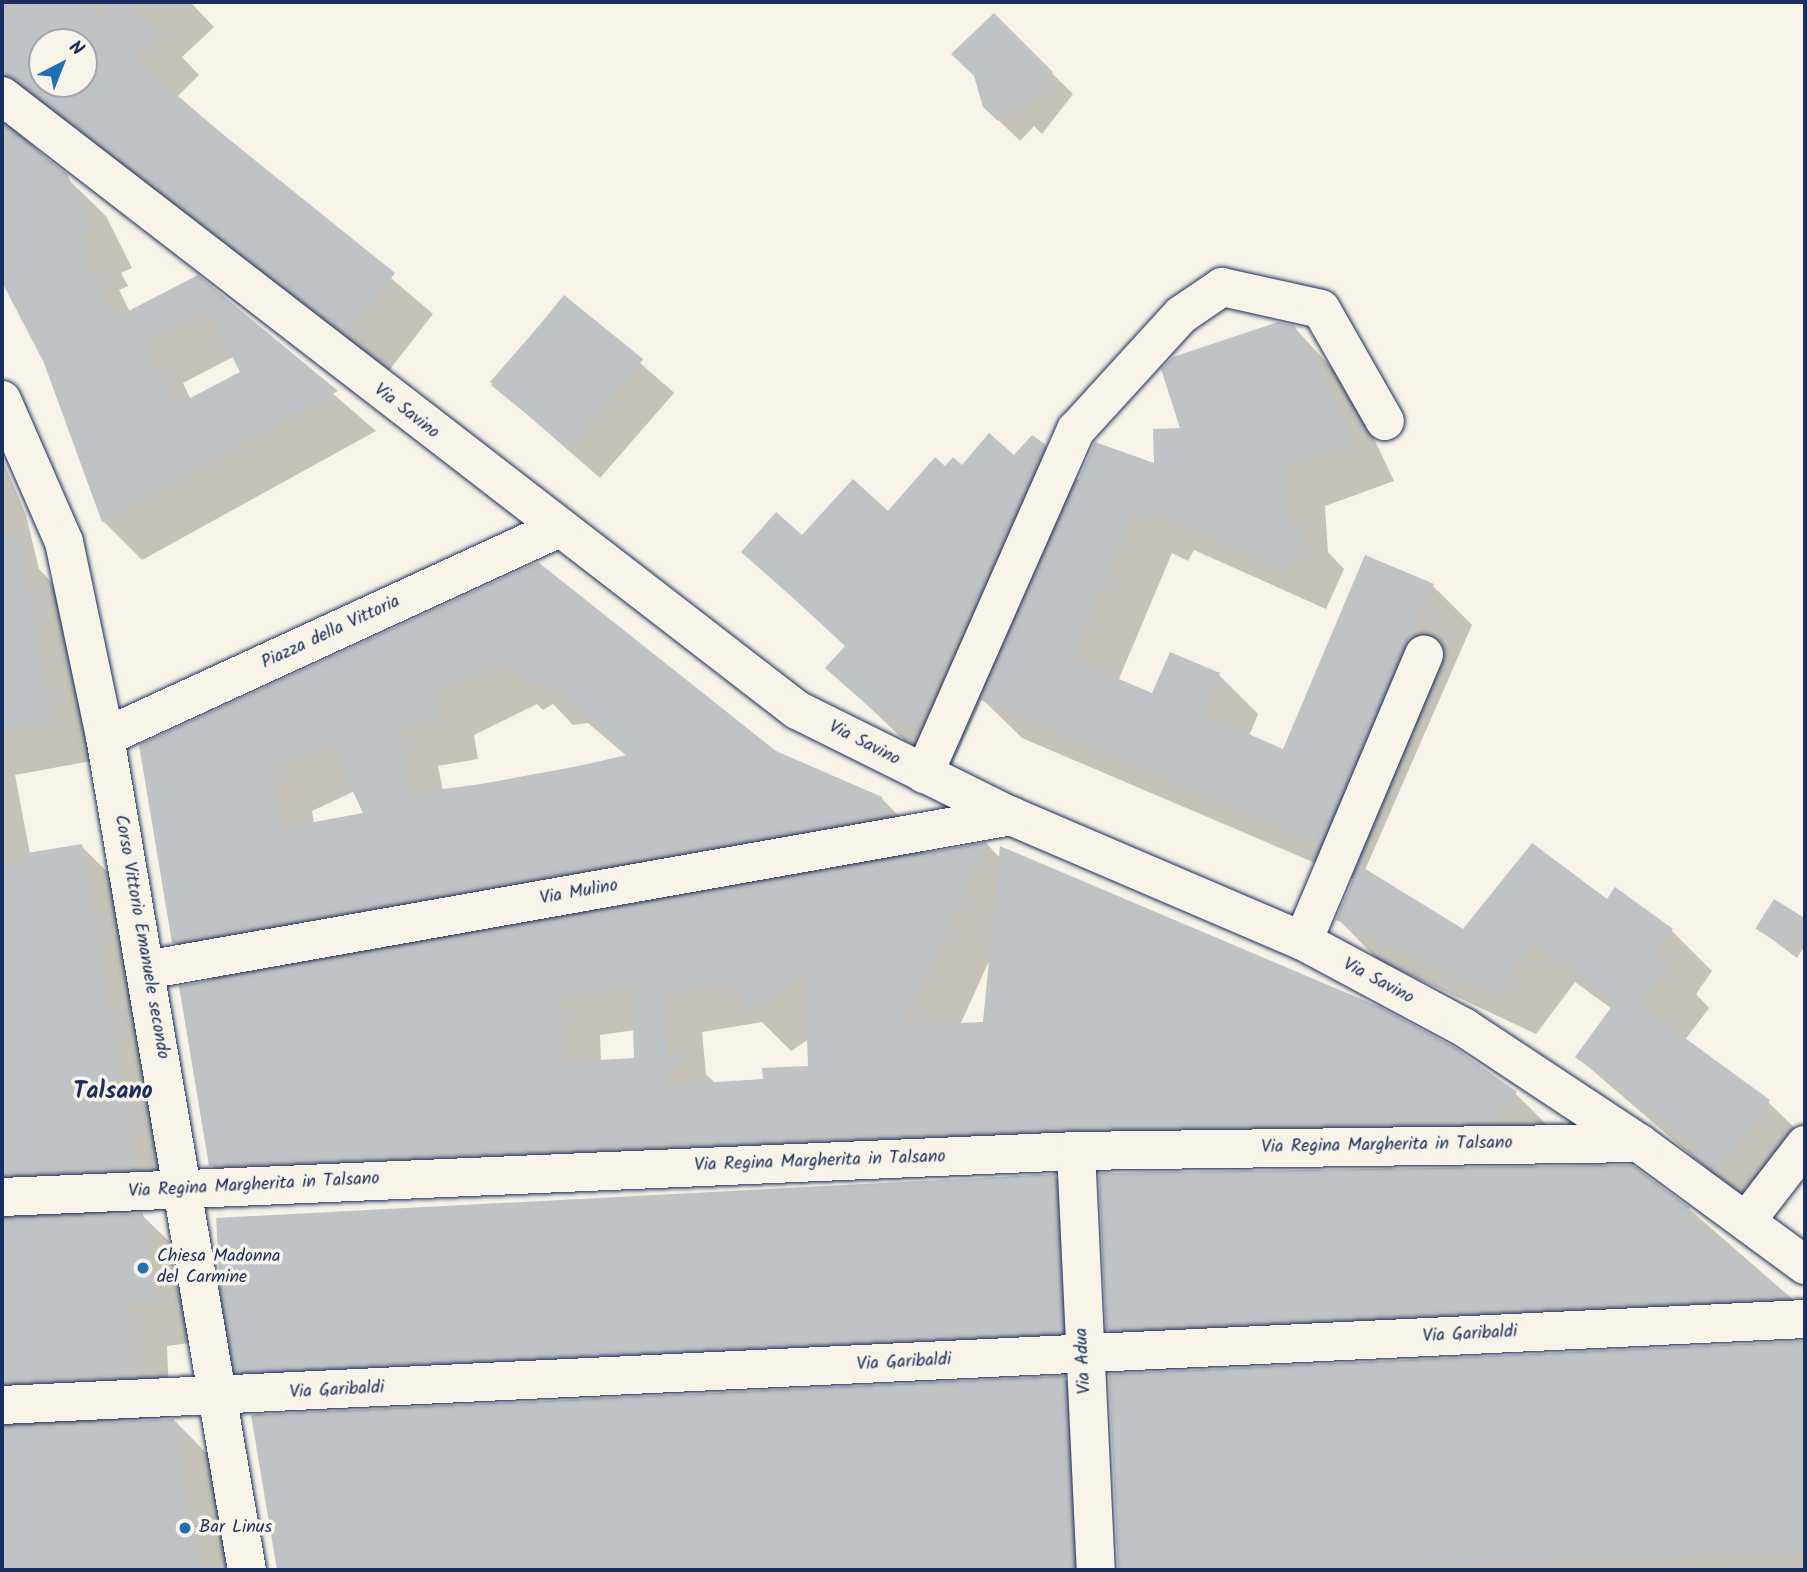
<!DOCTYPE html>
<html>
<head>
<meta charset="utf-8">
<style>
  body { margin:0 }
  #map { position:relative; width:1807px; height:1572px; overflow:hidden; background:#f7f3e8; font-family:Kalam,sans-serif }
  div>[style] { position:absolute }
  .shadow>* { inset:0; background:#0003; transform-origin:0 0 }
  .building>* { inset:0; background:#c0c3c5; transform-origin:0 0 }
  .roads { filter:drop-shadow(0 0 2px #1b2f5e) drop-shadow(0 0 2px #1b2f5e) }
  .minor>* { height:38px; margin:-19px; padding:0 19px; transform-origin:19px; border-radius:19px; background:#f7f3e8 }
  .dots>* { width:19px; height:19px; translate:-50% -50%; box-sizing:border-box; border:4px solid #f7f3e8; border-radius:50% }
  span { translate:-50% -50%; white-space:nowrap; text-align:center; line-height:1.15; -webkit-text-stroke:7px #f7f3e8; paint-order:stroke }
  .street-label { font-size:18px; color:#1b2f5e }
  .poi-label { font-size:18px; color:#1b2f5e }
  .left { translate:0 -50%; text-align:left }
  .district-label { font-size:24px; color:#1b2f5e; font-weight:700 }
  .frame { position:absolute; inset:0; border:4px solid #1b2f5e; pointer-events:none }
  .north { position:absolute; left:28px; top:28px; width:70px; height:70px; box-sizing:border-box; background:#f7f3e8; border:2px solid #9fa5b1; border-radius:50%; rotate:42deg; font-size:19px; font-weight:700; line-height:28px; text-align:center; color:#1b2f5e }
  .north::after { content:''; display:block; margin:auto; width:24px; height:32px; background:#1f6fb2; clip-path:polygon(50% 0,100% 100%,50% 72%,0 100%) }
</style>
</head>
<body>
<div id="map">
  <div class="shadow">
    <div style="clip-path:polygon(evenodd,2px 2px,190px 2px,214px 27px,182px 57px,199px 75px,178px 96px,433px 314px,387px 373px,19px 132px,106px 216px,132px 268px,121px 273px,128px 286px,119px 290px,130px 312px,198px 277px,376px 431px,142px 560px,103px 521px,46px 362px,2px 278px,2px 2px,42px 42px,84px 42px,84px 84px,42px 84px,42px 42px,2px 2px,233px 357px,242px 373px,191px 400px,183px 383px,233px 357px)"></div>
    <div style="clip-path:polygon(994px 16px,1073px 94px,1042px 134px,1034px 126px,1020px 141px,984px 106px)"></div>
    <div style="left:564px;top:297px;width:146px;height:113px;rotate:41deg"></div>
    <div style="clip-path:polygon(1294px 327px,1350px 388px,1394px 481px,1325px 506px,1328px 552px,1344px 569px,1326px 609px,1194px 550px,1188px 561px,1172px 553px,1118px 681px,1153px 695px,1219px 675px,1258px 714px,1249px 736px,1284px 751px,1433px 586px,1472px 625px,1365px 870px,1463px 931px,1607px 901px,1672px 931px,1712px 971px,1696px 994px,1709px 1008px,1685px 1040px,1768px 1102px,1805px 1138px,1757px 1212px,1577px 1057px,1612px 1009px,1575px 982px,1536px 1034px,1378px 960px,1338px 919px,1355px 880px,1022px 738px,982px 699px,952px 765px,905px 741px,828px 668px,846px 647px,744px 552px,888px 513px,946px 468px,1014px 458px,1044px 446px,1079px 481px,1156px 466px,1182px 430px)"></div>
    <div style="clip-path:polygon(2px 458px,26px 515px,39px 569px,59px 590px,91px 761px,15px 775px,30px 854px,81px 846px,122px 886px,176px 1209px,35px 1219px,142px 1215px,183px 1255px,197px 1342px,167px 1346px,170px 1417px,35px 1427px,174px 1420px,214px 1461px,232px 1570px,2px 1570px)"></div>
    <div style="clip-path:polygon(evenodd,538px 564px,775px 753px,881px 798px,922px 839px,926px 855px,987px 844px,1001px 859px,1453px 1048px,1516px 1094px,1555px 1133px,1115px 1167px,250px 1204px,211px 1165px,214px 982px,174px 942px,141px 746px,538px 564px,537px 704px,543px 710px,553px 704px,573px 725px,588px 723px,628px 757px,443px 791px,438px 766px,478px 759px,474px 735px,537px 704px,538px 564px,355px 791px,365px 814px,314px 824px,312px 811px,355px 791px,538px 564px,990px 959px,984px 1024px,960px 1025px,990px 959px,538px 564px,762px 1022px,791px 1051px,809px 1039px,810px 1068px,765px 1081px,716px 1084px,706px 1074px,702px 1032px,762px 1022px,538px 564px,635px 1030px,636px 1060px,601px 1062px,600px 1035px,635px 1030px)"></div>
    <div style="clip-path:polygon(1775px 901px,1805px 920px,1805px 945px,1797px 958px,1757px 928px)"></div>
    <div style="clip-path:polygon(1054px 1176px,1095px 1216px,1102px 1372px,286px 1411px,245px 1371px)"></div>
    <div style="clip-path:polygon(1689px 1209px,1805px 1310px,1805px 1336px,1149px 1370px,1108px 1330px)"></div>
    <div style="clip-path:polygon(1805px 1343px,1805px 1570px,1119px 1570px,1110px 1376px)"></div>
    <div style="clip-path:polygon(1064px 1378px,1104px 1418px,1111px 1570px,278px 1570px,253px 1417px)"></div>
  </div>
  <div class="building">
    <div style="clip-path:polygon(evenodd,2px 2px,86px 2px,101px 16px,115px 2px,125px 2px,161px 34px,136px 59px,159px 83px,395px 273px,347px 335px,22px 83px,2px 75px,2px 2px,42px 42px,84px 42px,84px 84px,42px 84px,42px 42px)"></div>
    <div style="clip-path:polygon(994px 13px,1053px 72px,1020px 114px,1012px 106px,998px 121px,983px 107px,974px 76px,951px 54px)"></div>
    <div style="clip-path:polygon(evenodd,2px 123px,67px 174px,94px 228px,83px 234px,89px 246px,81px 251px,115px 318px,198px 275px,338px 391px,102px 522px,44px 363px,2px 282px,2px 123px,208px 310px,240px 372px,177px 405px,144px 343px,208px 310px)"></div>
    <div style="left:564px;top:295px;width:102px;height:116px;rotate:39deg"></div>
    <div style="clip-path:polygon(1278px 322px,1295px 326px,1304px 349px,1311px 347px,1356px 442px,1286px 467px,1290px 521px,1306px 528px,1286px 571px,1154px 512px,1149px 523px,1133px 515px,1072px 659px,1152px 693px,1170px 652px,1220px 673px,1203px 714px,1283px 749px,1365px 555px,1434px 584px,1320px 844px,981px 700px,1095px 442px,1154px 463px,1153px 429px,1180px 428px,1161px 369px,1173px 357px)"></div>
    <div style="clip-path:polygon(989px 433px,1014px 455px,1032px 435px,1046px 445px,915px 729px,866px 704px,825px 668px,846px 645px,741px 552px,776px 512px,802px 535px,853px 479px,888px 511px,935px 457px,945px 466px,953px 457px,962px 465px)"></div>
    <div style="clip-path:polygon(19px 536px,53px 723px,2px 732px,2px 538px)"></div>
    <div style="clip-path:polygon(evenodd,538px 562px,776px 751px,882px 797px,886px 816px,172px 943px,139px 745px,538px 562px,497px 664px,501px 671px,511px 664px,530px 685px,546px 683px,631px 754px,522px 779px,411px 793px,398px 726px,438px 719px,434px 694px,497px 664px,538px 562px,330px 742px,363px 813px,282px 828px,272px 770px,330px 742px)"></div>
    <div style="clip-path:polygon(evenodd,987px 842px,904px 1025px,983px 1022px,1000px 846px,1380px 1007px,1454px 1047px,1517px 1092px,1494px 1123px,1075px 1129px,209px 1166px,179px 986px,987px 842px,805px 976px,808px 1066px,762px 1068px,763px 1079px,670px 1085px,667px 1071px,690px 1055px,669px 1056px,664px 994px,729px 983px,750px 1013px,805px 976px,987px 842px,632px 987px,634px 1058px,564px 1062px,561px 996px,632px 987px)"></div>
    <div style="clip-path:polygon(1532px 843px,1607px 899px,1615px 887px,1673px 929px,1654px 954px,1670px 966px,1641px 1006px,1770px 1100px,1716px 1173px,1687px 1151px,1703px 1151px,1575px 1057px,1615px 1002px,1534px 943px,1495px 995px,1336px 920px,1359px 865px,1463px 929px)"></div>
    <div style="clip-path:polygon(82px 844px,136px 1169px,2px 1175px,2px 867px,22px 864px,21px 854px)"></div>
    <div style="left:1774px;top:899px;width:36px;height:35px;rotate:32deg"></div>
    <div style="clip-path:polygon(1632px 1165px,1690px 1208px,1685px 1215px,1792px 1298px,1106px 1330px,1099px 1173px)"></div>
    <div style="left:1055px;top:1174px;width:159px;height:840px;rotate:87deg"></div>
    <div style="clip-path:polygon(143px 1213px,158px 1302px,127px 1306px,130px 1377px,2px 1383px,2px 1219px)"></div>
    <div style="clip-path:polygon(1805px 1341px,1805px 1551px,1325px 1570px,1118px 1570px,1109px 1374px)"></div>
    <div style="clip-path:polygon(1065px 1376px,1074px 1570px,277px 1570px,251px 1415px)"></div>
    <div style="clip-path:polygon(174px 1419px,199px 1570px,2px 1570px,2px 1427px)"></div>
  </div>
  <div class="roads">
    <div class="minor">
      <div style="left:2px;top:96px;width:1005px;rotate:37.68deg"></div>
      <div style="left:797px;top:710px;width:239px;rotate:26.4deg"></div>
      <div style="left:1011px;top:816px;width:318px;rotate:23.2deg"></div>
      <div style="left:1303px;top:941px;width:184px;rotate:28.2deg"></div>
      <div style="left:1465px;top:1028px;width:209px;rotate:33.5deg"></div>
      <div style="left:1639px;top:1143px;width:206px;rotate:36.3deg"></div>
      <div style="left:2px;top:400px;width:155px;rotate:66.4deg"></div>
      <div style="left:64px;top:542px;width:199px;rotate:78.1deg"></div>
      <div style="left:105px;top:737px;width:845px;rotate:80.33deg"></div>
      <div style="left:105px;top:737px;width:498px;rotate:-24.7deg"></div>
      <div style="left:924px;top:774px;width:376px;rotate:-66.2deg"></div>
      <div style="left:1076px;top:430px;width:156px;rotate:-47.6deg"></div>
      <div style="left:1181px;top:315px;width:50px;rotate:-34.3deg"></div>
      <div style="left:1222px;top:287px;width:101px;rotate:12.5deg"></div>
      <div style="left:1321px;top:309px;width:129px;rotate:60.3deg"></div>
      <div style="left:1303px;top:941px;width:311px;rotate:-67.1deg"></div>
      <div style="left:146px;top:970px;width:879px;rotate:-10.09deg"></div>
      <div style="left:1076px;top:1151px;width:419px;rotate:87.3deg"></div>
      <div style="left:2px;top:1197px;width:1075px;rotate:-2.45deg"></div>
      <div style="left:1076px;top:1151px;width:563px;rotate:-0.81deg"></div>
      <div style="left:1747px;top:1220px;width:95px;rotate:-52.3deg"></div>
      <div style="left:2px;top:1405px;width:1805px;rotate:-2.73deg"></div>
    </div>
  </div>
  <div class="dots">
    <div style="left:143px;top:1268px;background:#1f6fb2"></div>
    <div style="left:185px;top:1528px;background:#1f6fb2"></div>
  </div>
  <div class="street-label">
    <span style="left:406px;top:412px;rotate:38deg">Via Savino</span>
    <span style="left:331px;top:633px;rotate:-25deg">Piazza della Vittoria</span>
    <span style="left:864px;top:744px;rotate:27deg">Via Savino</span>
    <span style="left:579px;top:893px;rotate:-10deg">Via Mulino</span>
    <span style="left:141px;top:937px;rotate:80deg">Corso Vittorio Emanuele secondo</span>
    <span style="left:1378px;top:982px;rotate:28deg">Via Savino</span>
    <span style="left:1387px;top:1146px;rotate:-1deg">Via Regina Margherita in Talsano</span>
    <span style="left:820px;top:1162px;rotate:-2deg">Via Regina Margherita in Talsano</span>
    <span style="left:254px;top:1186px;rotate:-3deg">Via Regina Margherita in Talsano</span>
    <span style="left:1470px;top:1335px;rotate:-3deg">Via Garibaldi</span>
    <span style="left:1084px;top:1361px;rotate:-93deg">Via Adua</span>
    <span style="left:904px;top:1363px;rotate:-3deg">Via Garibaldi</span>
    <span style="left:337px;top:1391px;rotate:-3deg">Via Garibaldi</span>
  </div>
  <div class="poi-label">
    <span class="left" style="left:157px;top:1268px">Chiesa Madonna<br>del Carmine</span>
    <span class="left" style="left:199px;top:1528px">Bar Linus</span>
  </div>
  <div class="district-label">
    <span style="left:113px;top:1092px">Talsano</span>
  </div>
  <div class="frame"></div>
  <div class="north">N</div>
</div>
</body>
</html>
